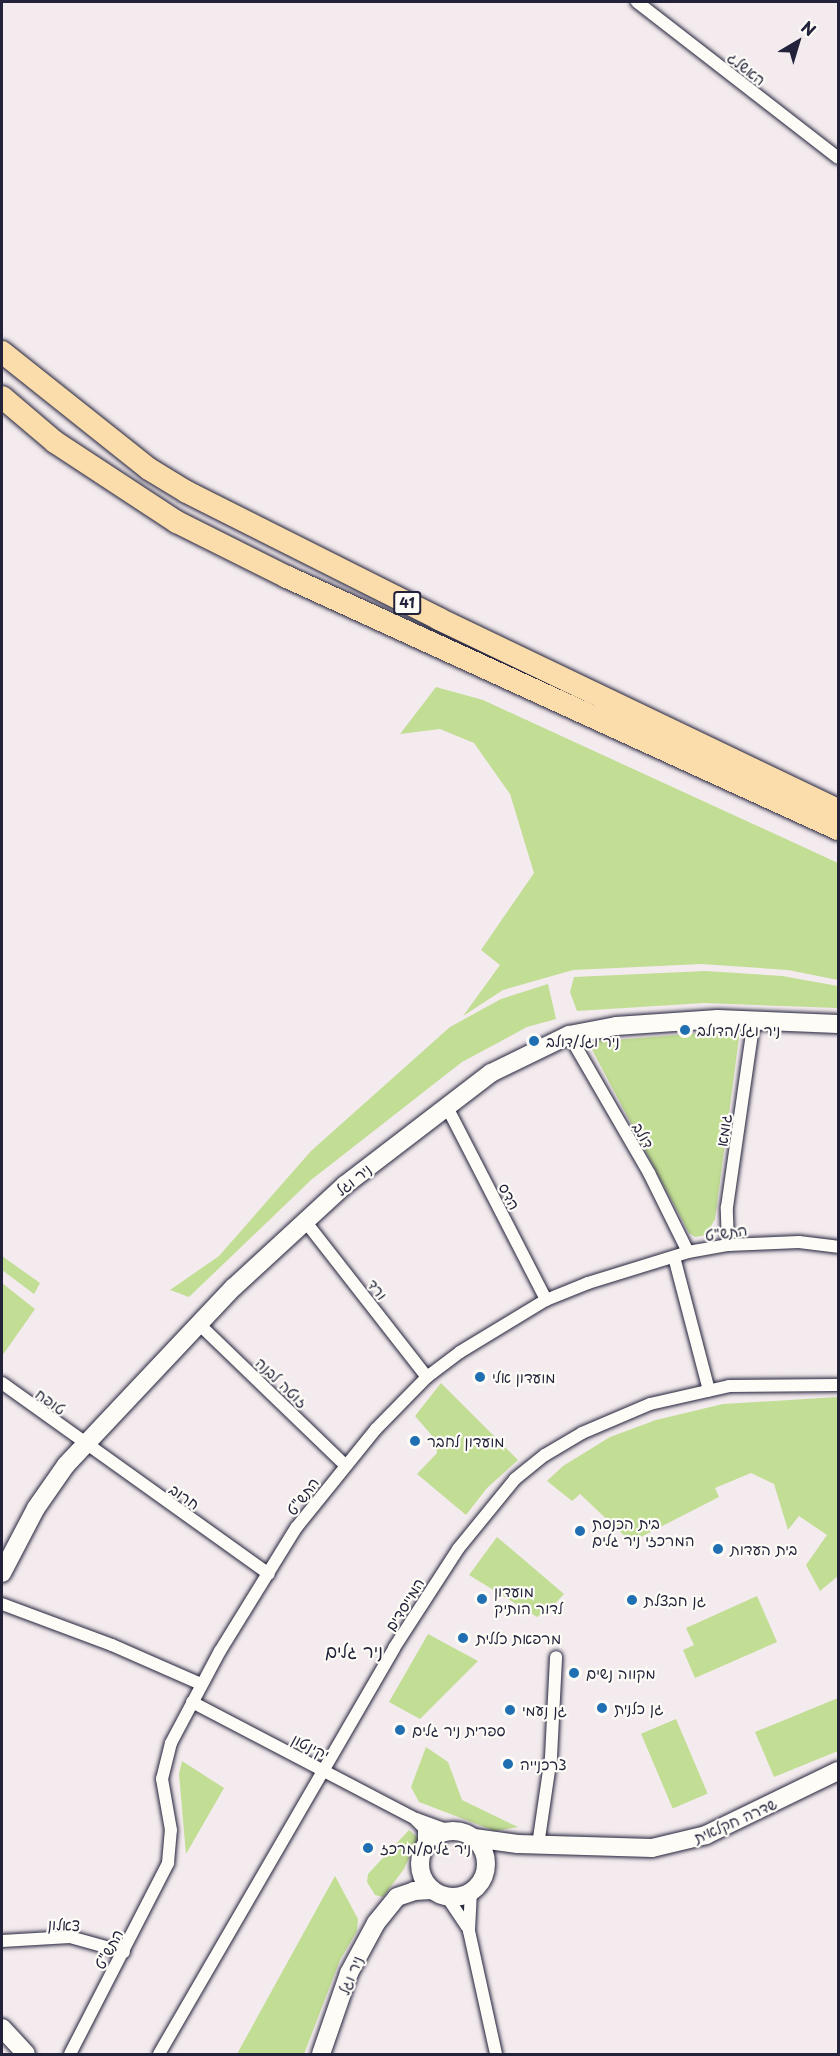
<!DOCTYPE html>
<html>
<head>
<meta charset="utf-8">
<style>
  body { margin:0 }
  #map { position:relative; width:840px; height:2056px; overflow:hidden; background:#f4ebee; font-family:"Playpen Sans","Playpen Sans Hebrew",sans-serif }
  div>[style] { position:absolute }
  .green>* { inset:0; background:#c2dd94; transform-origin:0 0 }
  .roads { filter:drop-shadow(0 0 2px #22223b) drop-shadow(0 0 2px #22223b) }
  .street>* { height:12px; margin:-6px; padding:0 6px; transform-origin:6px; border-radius:6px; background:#fdfcf7 }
  .secondary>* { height:18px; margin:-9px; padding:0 9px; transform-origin:9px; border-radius:9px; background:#fdfcf7 }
  .secondary>.ring { margin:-9px; padding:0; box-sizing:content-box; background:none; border:18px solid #fdfcf7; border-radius:50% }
  .highway>* { height:22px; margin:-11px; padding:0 11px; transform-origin:11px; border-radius:11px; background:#fbddab }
  .dots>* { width:16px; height:16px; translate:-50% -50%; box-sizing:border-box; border:3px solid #fdfcf7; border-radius:50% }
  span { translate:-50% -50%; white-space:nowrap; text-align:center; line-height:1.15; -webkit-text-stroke:4.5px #fdfcf7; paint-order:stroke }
  .shield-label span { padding:2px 4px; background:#fdfcf7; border:2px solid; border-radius:4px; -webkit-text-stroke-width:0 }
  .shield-label { font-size:14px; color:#22223b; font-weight:700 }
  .street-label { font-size:15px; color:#22223b }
  .poi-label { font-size:15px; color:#22223b }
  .left { translate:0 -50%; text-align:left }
  .quarter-label { font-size:18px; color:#22223b }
  .frame { position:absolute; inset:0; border:3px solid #22223b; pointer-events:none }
  .north { position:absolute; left:768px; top:12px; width:60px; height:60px; -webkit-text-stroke:4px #fdfcf7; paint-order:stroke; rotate:38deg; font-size:16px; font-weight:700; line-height:24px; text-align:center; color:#22223b }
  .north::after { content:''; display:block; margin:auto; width:21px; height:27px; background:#22223b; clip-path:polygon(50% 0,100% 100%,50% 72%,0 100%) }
</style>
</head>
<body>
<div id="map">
  <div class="green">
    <div style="clip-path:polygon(436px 687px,483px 700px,838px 863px,838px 980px,788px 970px,701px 964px,573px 970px,503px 990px,463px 1016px,500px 965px,481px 950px,534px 873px,510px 794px,474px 743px,440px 729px,400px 734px)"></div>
    <div style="clip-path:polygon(706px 971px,782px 976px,838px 986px,838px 1008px,704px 1003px,577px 1011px,570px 992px,574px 977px)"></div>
    <div style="clip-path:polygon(548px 984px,556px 1019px,527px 1027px,462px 1062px,311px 1180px,189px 1297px,170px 1290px,219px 1256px,311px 1151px,450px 1027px,501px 999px)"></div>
    <div style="clip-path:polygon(740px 1030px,715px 1219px,706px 1235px,695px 1237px,689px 1233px,588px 1042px)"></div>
    <div style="clip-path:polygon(2px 1256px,40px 1283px,34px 1294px,2px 1270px)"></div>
    <div style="clip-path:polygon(2px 1283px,35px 1309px,2px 1356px)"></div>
    <div style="clip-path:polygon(441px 1383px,518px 1460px,487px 1488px,466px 1515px,417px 1474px,437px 1453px,434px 1438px,415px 1416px)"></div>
    <div style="clip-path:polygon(838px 1397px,838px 1576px,820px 1591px,806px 1565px,827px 1535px,799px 1516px,788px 1530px,774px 1484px,751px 1473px,715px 1488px,719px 1497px,631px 1542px,580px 1494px,572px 1501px,547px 1481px,563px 1466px,610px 1437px,656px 1420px,723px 1404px)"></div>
    <div style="clip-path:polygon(497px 1537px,564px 1594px,552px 1607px,537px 1617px,469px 1575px)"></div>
    <div style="clip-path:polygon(757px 1596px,777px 1642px,695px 1678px,683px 1650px,694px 1645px,686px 1628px)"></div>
    <div style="clip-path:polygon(428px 1634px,478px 1661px,420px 1719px,389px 1702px)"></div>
    <div style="clip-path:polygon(838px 1698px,838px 1751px,774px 1777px,755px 1732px)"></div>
    <div style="left:676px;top:1719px;width:81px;height:38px;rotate:67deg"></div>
    <div style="clip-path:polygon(426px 1747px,448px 1762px,462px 1800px,518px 1827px,495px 1831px,419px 1802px,411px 1787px)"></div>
    <div style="clip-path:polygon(182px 1761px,224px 1788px,186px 1854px,179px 1774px)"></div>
    <div style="clip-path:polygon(409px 1830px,418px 1838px,404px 1869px,383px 1897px,375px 1895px,367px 1882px,368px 1874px)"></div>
    <div style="clip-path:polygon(335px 1876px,358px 1919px,357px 1931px,340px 1960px,304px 2054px,237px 2054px)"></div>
  </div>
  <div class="roads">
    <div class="street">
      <div style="left:637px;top:2px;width:254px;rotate:37.8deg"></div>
      <div style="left:569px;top:1035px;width:160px;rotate:59.9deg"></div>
      <div style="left:649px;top:1173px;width:88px;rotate:63.7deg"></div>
      <div style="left:447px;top:1107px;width:217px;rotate:62.8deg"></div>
      <div style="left:305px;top:1221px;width:198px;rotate:52deg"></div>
      <div style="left:728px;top:1245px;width:38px;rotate:-92deg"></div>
      <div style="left:727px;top:1207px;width:189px;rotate:-81.8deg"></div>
      <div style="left:674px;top:1257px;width:138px;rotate:75.3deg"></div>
      <div style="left:199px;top:1324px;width:202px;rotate:44deg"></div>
      <div style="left:2px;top:1383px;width:328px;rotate:35.6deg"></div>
      <div style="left:2px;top:1604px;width:117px;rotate:20.4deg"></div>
      <div style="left:112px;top:1645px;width:97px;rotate:23.7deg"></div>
      <div style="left:192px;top:1702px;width:253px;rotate:27.6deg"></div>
      <div style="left:416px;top:1819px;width:35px;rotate:20deg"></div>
      <div style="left:416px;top:1820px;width:11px;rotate:45deg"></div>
      <div style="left:424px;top:1828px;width:17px;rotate:90deg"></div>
      <div style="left:538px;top:1845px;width:89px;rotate:-81.6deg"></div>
      <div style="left:551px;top:1757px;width:100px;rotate:-87.1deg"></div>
      <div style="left:471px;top:1891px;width:40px;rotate:92.9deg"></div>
      <div style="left:469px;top:1931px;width:126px;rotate:77.6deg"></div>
      <div style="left:447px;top:1897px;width:36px;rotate:56deg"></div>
      <div style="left:2px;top:1941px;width:68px;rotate:-3.4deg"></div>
      <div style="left:70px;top:1937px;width:56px;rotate:15.5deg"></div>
      <div style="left:70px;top:2054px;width:215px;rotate:-62.8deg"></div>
      <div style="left:168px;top:1863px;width:33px;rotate:-85deg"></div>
      <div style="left:171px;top:1830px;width:52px;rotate:-100deg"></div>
      <div style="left:162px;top:1779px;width:37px;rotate:-76deg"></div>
      <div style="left:171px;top:1743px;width:104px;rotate:-62deg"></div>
      <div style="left:220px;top:1651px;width:145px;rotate:-58.3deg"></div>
      <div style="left:296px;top:1528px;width:127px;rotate:-51.1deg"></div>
      <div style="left:376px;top:1429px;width:73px;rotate:-45.6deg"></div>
      <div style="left:427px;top:1377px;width:41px;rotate:-37.1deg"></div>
      <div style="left:460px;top:1352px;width:100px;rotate:-31.2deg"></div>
      <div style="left:546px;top:1300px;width:45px;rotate:-22deg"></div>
      <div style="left:588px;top:1283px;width:105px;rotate:-17.2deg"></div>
      <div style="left:688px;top:1252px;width:41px;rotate:-9.9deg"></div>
      <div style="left:728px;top:1245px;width:71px;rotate:-2.4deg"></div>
      <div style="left:799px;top:1242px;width:39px;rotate:7deg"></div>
      <div style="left:159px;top:2054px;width:469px;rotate:-59.9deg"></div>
      <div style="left:394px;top:1648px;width:118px;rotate:-57.1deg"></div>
      <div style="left:458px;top:1549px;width:90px;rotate:-50.8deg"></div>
      <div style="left:515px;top:1479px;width:38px;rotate:-39deg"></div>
      <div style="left:545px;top:1455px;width:43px;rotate:-30.7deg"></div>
      <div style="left:582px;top:1433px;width:74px;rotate:-23.1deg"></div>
      <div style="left:650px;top:1404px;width:81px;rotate:-12.8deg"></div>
      <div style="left:729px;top:1386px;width:109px;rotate:-0.5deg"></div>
    </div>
    <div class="secondary">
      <div style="left:2px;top:1573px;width:73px;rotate:-62.4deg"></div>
      <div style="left:36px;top:1508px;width:52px;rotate:-55.1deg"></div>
      <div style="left:66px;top:1465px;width:245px;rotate:-46.7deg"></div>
      <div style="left:234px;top:1287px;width:151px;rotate:-42.6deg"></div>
      <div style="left:345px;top:1185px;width:184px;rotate:-37.5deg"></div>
      <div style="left:491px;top:1073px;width:87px;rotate:-26deg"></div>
      <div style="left:569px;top:1035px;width:48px;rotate:-10.8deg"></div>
      <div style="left:616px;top:1026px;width:102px;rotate:-3.9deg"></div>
      <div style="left:718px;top:1019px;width:120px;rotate:2.4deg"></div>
      <div class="ring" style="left:420px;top:1831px;width:48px;height:48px"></div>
      <div style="left:474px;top:1838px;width:44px;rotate:7.8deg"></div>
      <div style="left:518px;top:1844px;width:134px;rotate:1.7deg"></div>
      <div style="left:652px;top:1848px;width:56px;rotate:-13.5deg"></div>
      <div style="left:706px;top:1835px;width:147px;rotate:-25.9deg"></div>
      <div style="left:2px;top:2028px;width:35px;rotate:47deg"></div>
      <div style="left:321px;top:2054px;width:86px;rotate:-70.9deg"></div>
      <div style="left:349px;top:1973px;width:57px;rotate:-61.6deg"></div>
      <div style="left:376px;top:1923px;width:33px;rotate:-51deg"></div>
      <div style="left:397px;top:1897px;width:18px;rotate:-19deg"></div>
      <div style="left:414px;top:1891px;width:18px;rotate:-3deg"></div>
    </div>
    <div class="highway">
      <div style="left:2px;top:352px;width:188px;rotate:38.5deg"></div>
      <div style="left:149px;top:469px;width:44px;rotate:31.2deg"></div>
      <div style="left:187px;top:492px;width:282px;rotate:26.7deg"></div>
      <div style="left:439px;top:619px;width:442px;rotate:25.6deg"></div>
      <div style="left:2px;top:397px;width:70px;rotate:40.3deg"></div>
      <div style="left:55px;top:442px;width:146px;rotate:33.3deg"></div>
      <div style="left:177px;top:522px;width:123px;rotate:26.6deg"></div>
      <div style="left:287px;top:577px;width:606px;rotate:24.58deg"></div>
    </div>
  </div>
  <div class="dots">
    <div style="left:685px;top:1030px;background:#1f6fb2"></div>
    <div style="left:534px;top:1041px;background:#1f6fb2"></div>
    <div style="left:480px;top:1377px;background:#1f6fb2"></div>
    <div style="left:415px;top:1441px;background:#1f6fb2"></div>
    <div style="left:580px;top:1531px;background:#1f6fb2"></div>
    <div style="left:718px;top:1549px;background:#1f6fb2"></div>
    <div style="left:482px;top:1599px;background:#1f6fb2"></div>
    <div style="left:632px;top:1600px;background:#1f6fb2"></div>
    <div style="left:463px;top:1638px;background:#1f6fb2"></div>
    <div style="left:574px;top:1673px;background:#1f6fb2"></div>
    <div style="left:602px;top:1708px;background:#1f6fb2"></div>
    <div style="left:510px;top:1710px;background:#1f6fb2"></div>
    <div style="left:400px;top:1730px;background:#1f6fb2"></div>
    <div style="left:508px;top:1764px;background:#1f6fb2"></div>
    <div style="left:368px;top:1848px;background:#1f6fb2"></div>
  </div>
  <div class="shield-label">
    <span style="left:407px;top:603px">41</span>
  </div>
  <div class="street-label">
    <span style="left:747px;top:68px;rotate:38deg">האשלג</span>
    <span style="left:723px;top:1130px;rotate:-82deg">גומא</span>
    <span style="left:644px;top:1135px;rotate:60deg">דולב</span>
    <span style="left:353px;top:1179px;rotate:-39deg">ניר וגל</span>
    <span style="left:510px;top:1196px;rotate:63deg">הדס</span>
    <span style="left:726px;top:1232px;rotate:-8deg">התש"ט</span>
    <span style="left:378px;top:1289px;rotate:52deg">ורד</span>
    <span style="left:282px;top:1382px;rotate:44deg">זוטה לבנה</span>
    <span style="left:51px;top:1401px;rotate:36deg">טופח</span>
    <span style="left:185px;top:1496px;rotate:35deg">חרוב</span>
    <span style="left:302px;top:1496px;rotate:-53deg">התש"ט</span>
    <span style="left:404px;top:1604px;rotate:-58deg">המייסדים</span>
    <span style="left:311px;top:1746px;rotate:27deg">יקינטון</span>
    <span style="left:735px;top:1820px;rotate:-24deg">שדרה חקלאית</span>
    <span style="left:64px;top:1924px;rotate:3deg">צאלון</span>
    <span style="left:108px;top:1949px;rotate:-62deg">התש"ט</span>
    <span style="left:350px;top:1975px;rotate:-68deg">ניר וגל</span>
  </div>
  <div class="poi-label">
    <span class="left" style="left:697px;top:1030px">ניר וגל/הדולב</span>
    <span class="left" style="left:546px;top:1041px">ניר וגל/דולב</span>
    <span class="left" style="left:492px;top:1377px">מועדון אלי</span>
    <span class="left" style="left:427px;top:1441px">מועדון לחבר</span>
    <span class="left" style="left:592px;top:1531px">בית הכנסת<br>המרכזי ניר גלים</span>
    <span class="left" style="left:730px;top:1549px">בית העדות</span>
    <span class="left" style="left:494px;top:1599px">מועדון<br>לדור הותיק</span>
    <span class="left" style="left:644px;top:1600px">גן חבצלת</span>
    <span class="left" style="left:476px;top:1638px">מרפאת כללית</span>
    <span class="left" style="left:586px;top:1673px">מקווה נשים</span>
    <span class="left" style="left:614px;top:1708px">גן כלנית</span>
    <span class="left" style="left:522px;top:1710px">גן נעמי</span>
    <span class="left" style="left:412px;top:1730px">ספרית ניר גלים</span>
    <span class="left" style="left:520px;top:1764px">צרכנייה</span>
    <span class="left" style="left:380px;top:1848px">ניר גלים/מרכז</span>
  </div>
  <div class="quarter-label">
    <span style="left:354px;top:1651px">ניר גלים</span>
  </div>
  <div class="frame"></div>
  <div class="north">N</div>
</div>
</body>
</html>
